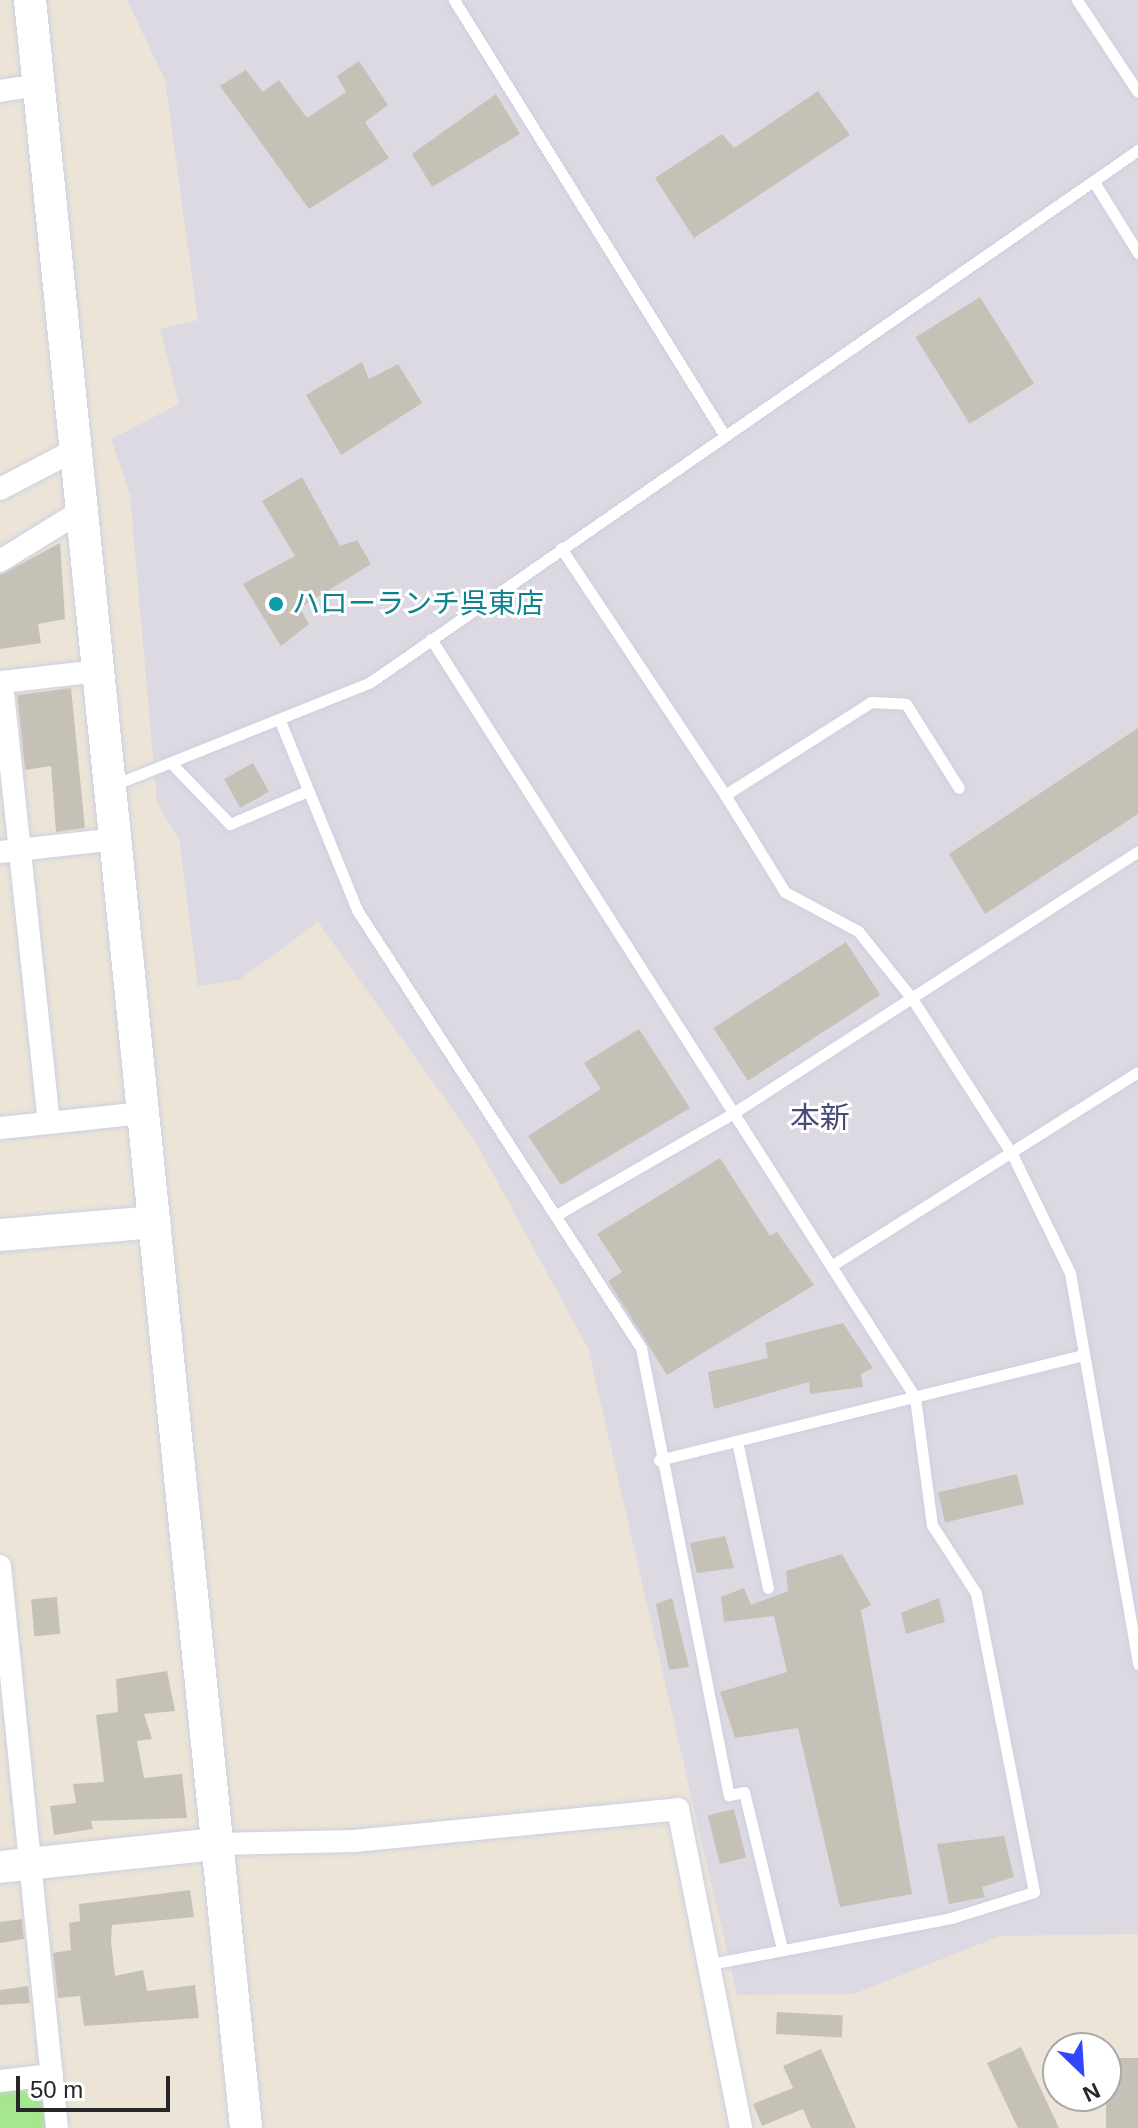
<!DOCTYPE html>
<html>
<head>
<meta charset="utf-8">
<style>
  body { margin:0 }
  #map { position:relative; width:1138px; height:2128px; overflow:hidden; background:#ebe4d7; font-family:Helvetica,"Noto Sans JP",sans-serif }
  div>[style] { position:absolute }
  .industrial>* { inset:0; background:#dcd9e2 }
  .green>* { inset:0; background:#a6e68f }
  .building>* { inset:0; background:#c6c1b7; transform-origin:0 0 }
  .roads { filter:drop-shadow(0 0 2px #cccfe2) drop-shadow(0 0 2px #cccfe2) }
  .lane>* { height:11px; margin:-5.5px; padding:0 5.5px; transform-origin:5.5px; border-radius:5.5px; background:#fff }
  .street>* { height:22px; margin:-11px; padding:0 11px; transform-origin:11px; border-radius:11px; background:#fff }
  .secondary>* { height:32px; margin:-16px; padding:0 16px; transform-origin:16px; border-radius:16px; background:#fff }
  .dots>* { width:22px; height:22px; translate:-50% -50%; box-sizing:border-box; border:4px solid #fff; border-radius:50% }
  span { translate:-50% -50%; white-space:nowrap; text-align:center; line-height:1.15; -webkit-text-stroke:6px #fff; paint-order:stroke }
  .culture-label { font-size:28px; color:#0d838f }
  .left { translate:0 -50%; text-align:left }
  .neighbourhood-label { font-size:30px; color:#464b79 }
  .north { position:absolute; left:1042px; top:2032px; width:80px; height:80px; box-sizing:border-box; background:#fff; border:2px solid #a9a9a9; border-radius:50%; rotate:155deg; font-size:22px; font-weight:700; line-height:32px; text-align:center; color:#272727 }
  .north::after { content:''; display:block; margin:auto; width:28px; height:36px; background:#3047ff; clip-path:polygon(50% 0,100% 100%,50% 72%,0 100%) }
  .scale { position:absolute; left:16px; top:2076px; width:154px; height:36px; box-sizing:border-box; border:4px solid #272727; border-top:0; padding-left:10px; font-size:24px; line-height:28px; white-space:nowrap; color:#272727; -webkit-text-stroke:6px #fff; paint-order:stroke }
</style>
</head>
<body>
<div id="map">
  <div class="industrial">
    <div style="clip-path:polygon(127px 0,1138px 0,1138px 1934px,1000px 1936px,854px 1994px,737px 1995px,588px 1348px,475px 1141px,318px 922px,239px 980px,198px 986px,179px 839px,157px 803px,130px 495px,111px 439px,179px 404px,160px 329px,198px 320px,165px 80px)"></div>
  </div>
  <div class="green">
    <div style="clip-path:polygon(38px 2084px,46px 2092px,49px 2128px,0 2128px,0 2088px)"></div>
  </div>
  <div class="building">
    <div style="clip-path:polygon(359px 61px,388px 105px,365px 122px,389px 158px,309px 209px,220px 86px,246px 70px,263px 92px,279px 80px,307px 118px,346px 92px,337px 76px)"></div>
    <div style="clip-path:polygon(818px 91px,850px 135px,694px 238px,655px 178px,722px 134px,734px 148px)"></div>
    <div style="clip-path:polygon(496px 94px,520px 134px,432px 187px,412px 154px)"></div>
    <div style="left:980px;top:297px;width:102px;height:76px;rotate:58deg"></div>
    <div style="clip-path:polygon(362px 362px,369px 379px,398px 364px,422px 403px,341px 455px,306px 395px)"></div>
    <div style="clip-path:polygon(302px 477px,340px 546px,357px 540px,371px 564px,300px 608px,309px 624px,281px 646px,243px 584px,295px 556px,262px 501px)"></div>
    <div style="clip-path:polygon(60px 543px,65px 619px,38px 624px,41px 643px,0 649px,0 575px)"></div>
    <div style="clip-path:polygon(71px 688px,85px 828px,56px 832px,51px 766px,25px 770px,17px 695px)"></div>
    <div style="clip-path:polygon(1138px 728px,1138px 814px,985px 914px,949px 854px)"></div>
    <div style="left:253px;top:763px;width:33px;height:33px;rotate:61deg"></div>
    <div style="left:846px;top:942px;width:63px;height:158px;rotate:57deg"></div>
    <div style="clip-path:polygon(639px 1029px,690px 1108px,561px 1185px,528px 1136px,601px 1089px,584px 1063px)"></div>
    <div style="clip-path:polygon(720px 1158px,770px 1236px,777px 1232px,814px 1285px,667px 1375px,608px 1281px,622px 1272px,597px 1234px)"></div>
    <div style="clip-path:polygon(843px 1323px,873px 1368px,861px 1374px,863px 1387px,810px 1394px,809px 1382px,714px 1409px,708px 1372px,768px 1358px,765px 1343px)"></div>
    <div style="left:1017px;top:1474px;width:31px;height:81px;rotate:77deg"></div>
    <div style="clip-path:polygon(725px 1536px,734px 1568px,697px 1573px,690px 1543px)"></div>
    <div style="clip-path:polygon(842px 1554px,871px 1605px,861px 1610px,912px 1894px,840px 1907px,798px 1728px,735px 1738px,720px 1692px,787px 1672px,774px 1616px,724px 1622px,721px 1597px,744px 1588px,751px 1605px,788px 1591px,786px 1571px)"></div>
    <div style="left:57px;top:1597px;width:37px;height:26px;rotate:85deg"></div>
    <div style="clip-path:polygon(672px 1598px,689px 1667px,669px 1670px,656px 1604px)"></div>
    <div style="clip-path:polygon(939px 1598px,945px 1622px,906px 1634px,901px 1613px)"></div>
    <div style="clip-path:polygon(167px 1671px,175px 1711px,144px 1714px,152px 1739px,137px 1741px,144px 1778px,182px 1774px,187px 1818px,91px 1821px,93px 1829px,54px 1835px,50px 1806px,76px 1803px,73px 1784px,104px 1782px,96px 1715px,118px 1712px,116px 1679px)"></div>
    <div style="left:734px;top:1809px;width:50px;height:27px;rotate:76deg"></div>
    <div style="clip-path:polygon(1004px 1836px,1014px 1877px,982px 1887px,985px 1897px,949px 1904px,937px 1844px)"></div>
    <div style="clip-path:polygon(190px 1890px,194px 1917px,112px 1925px,111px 1942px,115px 1976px,143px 1970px,147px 1991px,195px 1985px,199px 2018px,84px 2026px,80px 1996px,58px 1998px,53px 1953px,71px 1950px,69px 1923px,80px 1921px,79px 1904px)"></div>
    <div style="clip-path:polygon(22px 1919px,24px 1939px,0 1943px,0 1922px)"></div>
    <div style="clip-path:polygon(28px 1986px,30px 2003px,0 2005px,0 1990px)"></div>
    <div style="left:777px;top:2012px;width:66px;height:22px;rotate:3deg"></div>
    <div style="clip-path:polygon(1021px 2047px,1059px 2128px,1018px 2128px,987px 2063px)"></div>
    <div style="clip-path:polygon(821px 2049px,856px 2128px,811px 2128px,803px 2109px,762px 2126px,753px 2104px,793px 2088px,783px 2066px)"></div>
    <div style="left:1138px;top:2058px;width:70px;height:32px;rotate:90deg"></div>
  </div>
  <div class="roads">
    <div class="lane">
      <div style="left:454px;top:0;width:510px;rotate:58.15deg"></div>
      <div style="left:1077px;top:0;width:110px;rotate:56.5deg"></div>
      <div style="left:1094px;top:182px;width:84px;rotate:58.2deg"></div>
      <div style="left:561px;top:548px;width:296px;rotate:56.4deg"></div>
      <div style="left:725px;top:795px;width:173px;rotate:-32.5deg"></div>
      <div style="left:871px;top:702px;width:35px;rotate:3deg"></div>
      <div style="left:906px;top:704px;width:99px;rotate:57.8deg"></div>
      <div style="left:431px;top:639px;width:744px;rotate:57.46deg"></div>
      <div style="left:831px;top:1266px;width:363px;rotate:-32.3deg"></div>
      <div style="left:280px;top:721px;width:204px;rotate:67.8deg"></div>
      <div style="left:357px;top:910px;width:522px;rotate:57.04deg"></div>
      <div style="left:641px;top:1348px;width:456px;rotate:78.9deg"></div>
      <div style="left:729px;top:1795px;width:15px;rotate:-11deg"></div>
      <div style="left:744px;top:1792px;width:162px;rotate:76.4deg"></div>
      <div style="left:171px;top:763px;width:85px;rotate:46deg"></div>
      <div style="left:230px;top:824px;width:82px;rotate:-23.1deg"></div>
      <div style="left:111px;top:786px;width:278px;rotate:-21.8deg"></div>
      <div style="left:369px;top:683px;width:936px;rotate:-34.73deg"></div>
      <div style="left:725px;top:795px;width:114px;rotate:58.3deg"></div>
      <div style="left:785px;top:892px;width:83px;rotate:28.1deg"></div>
      <div style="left:858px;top:931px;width:88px;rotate:51.4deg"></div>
      <div style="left:913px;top:1000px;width:183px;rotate:57.3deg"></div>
      <div style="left:1012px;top:1154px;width:132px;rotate:64deg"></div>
      <div style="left:1070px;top:1273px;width:397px;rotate:80.1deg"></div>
      <div style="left:558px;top:1214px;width:201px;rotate:-29.9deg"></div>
      <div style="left:732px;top:1114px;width:484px;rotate:-32.9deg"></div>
      <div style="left:737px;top:1441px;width:150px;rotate:78.1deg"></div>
      <div style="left:659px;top:1460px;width:433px;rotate:-13.9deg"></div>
      <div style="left:710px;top:1964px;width:245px;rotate:-10.8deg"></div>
      <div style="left:951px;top:1918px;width:87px;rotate:-17.4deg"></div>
      <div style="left:1034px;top:1892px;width:305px;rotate:-101deg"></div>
      <div style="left:976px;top:1593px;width:81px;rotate:-122.9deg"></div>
      <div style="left:932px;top:1525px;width:129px;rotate:-97.6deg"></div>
      <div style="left:915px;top:1397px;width:156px;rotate:-122.7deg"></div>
    </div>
    <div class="street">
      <div style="left:0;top:91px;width:37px;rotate:-9deg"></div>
      <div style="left:0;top:489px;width:87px;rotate:-27.5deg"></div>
      <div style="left:0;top:561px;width:95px;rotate:-31.7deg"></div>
      <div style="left:0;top:852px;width:116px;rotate:-6.4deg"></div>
      <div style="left:49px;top:1123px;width:95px;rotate:-6.1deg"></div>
      <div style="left:0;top:1128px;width:49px;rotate:-5.8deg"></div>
      <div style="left:49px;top:1123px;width:443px;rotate:-96.1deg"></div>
      <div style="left:2px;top:682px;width:97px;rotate:-6.5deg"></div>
      <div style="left:0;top:1566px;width:565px;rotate:84.21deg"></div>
      <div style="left:216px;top:1844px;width:138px;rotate:-1.2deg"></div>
      <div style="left:354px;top:1841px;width:326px;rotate:-5.6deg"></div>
      <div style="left:678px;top:1809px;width:325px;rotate:78.8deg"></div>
      <div style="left:0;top:2081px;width:52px;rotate:-6.6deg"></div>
    </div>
    <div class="secondary">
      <div style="left:30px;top:0;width:2139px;rotate:84.2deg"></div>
      <div style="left:0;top:1235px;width:155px;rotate:-4.8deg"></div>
      <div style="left:0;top:1867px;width:217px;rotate:-6.1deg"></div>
    </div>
  </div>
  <div class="dots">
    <div style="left:276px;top:604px;background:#0f9aa8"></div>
  </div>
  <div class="culture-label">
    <span class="left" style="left:292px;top:604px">ハローランチ呉東店</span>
  </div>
  <div class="neighbourhood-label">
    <span style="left:820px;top:1118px">本新</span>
  </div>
  <div class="north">N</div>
  <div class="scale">50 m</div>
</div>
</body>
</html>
